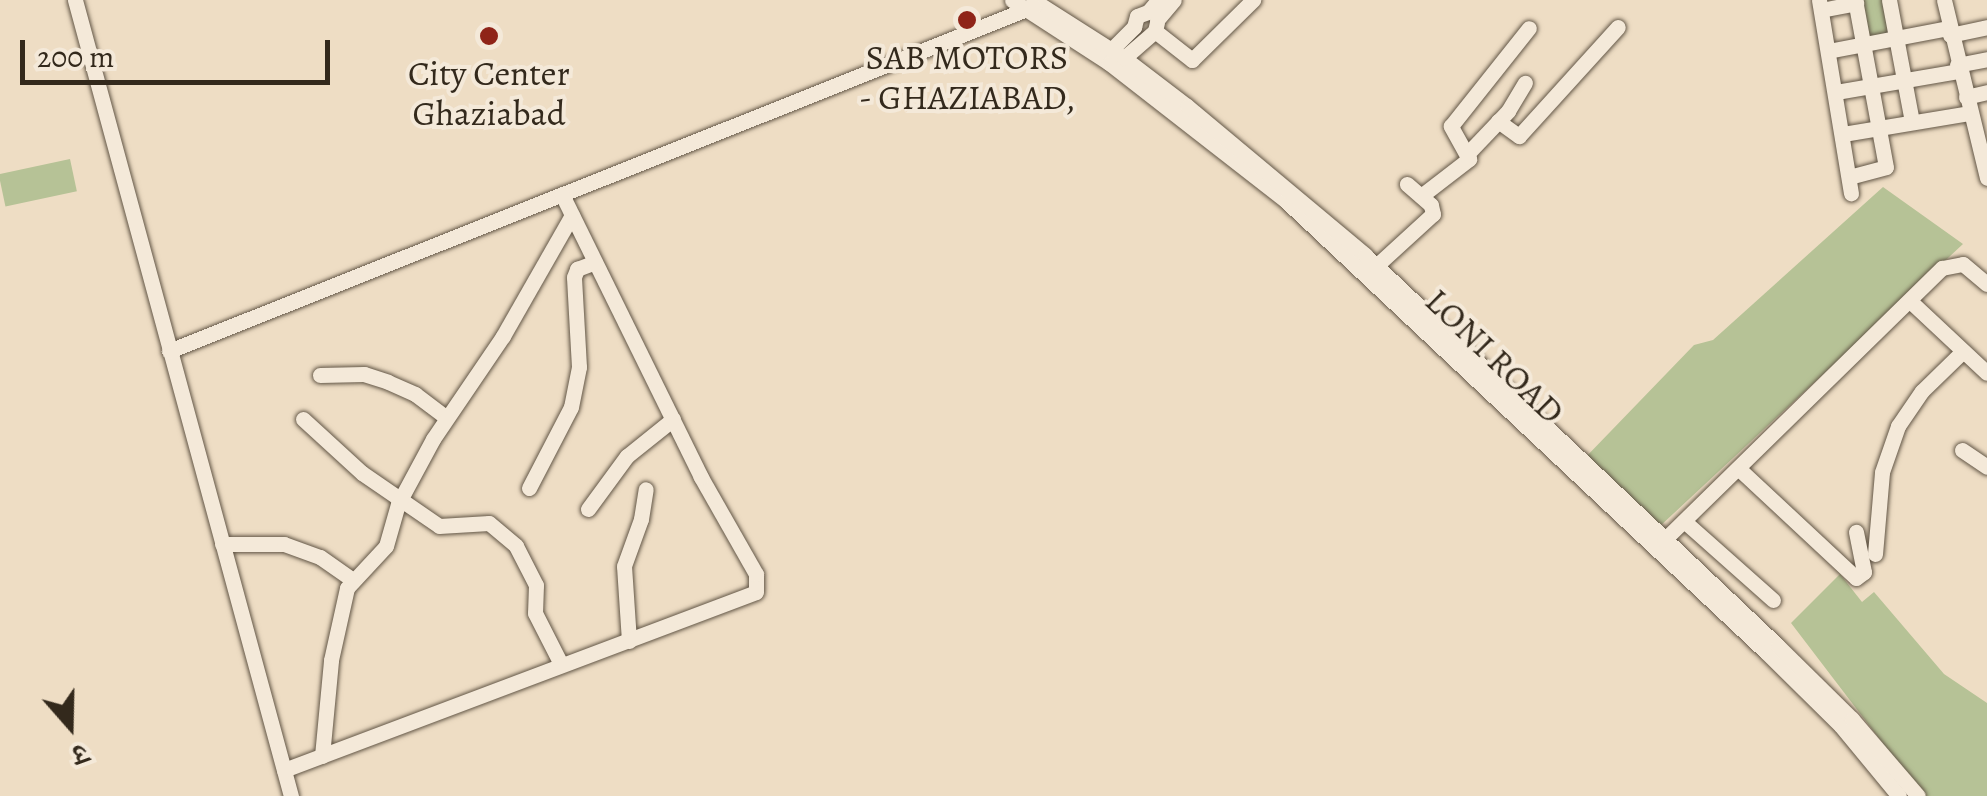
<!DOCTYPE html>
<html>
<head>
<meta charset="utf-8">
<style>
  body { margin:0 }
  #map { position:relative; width:1987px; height:796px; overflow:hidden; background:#eeddc4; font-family:Alegreya,"Noto Serif Devanagari",serif }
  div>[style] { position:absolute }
  .green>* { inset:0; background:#b6c296; transform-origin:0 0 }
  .roads { filter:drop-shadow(0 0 2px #625646) drop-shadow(0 0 2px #625646) }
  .minor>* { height:15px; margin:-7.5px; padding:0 7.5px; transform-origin:7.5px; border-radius:7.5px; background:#f4e9d9 }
  .dots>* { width:28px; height:28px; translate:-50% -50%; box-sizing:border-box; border:5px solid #f4e9d9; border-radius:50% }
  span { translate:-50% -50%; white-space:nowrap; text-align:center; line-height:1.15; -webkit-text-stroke:8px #f4e9d9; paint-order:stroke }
  .poi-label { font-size:35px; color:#33291c }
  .street-label { font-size:35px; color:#33291c }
  .north { position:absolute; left:20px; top:676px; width:100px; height:100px; -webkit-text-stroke:8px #f4e9d9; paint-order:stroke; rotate:160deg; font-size:28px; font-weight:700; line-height:40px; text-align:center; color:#33291c }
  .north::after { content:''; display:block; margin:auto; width:35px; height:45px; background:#33291c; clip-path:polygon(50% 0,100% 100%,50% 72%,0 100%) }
  .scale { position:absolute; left:20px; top:40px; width:310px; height:45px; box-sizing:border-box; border:5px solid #33291c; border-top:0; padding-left:12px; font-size:30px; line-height:35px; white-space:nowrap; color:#33291c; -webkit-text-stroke:8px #f4e9d9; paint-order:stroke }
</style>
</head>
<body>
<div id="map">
  <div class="green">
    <div style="clip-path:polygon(1858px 0,1884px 0,1893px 34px,1865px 40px)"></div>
    <div style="left:70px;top:159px;width:33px;height:73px;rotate:78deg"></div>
    <div style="clip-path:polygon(1883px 187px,1963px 244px,1659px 527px,1582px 461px,1694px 345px,1713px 340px)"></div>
    <div style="clip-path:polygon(1840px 574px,1862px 602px,1874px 592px,1944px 674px,1987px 703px,1987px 796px,1923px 796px,1791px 623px)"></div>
  </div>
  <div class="roads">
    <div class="minor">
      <div style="left:75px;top:0;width:825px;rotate:74.82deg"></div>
      <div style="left:1012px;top:0;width:116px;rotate:33deg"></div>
      <div style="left:1109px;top:63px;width:223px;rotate:37.9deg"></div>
      <div style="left:1285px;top:200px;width:660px;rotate:43.22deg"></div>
      <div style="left:1766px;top:652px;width:105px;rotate:44.6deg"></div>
      <div style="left:1841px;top:726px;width:91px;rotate:50.4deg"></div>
      <div style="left:1033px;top:0;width:108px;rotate:32.5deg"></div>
      <div style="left:1124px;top:58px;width:79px;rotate:37.3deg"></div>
      <div style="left:1187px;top:106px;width:232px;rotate:39.9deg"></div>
      <div style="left:1365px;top:255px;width:569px;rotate:43.43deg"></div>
      <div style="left:1778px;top:646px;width:104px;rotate:44.6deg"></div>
      <div style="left:1852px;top:719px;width:101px;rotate:49.4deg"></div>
      <div style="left:1819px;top:0;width:196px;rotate:80.6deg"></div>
      <div style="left:1889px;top:0;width:124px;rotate:79.3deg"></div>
      <div style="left:1944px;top:0;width:183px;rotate:76.4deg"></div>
      <div style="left:1821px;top:10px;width:36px;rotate:-11deg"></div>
      <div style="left:1157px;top:20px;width:26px;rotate:-50deg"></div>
      <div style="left:1155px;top:31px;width:47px;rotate:38.1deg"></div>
      <div style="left:1192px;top:60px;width:86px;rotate:-44.5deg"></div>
      <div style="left:1950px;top:35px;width:38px;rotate:-12deg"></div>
      <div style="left:1111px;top:50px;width:33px;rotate:-45deg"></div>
      <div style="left:1134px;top:27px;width:11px;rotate:-75deg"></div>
      <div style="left:1137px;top:16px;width:12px;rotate:-20deg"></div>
      <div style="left:1148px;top:12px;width:16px;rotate:-50deg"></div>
      <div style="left:1828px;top:51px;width:123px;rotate:-10.8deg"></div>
      <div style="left:1124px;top:58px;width:41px;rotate:-41.1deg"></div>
      <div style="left:1155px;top:31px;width:9px;rotate:-77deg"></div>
      <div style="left:1957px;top:65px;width:31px;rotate:-11deg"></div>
      <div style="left:1836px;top:92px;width:125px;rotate:-9.7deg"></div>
      <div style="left:1966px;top:97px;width:22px;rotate:-13deg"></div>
      <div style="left:1498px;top:121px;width:26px;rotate:36deg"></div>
      <div style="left:1519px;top:136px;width:147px;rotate:-47.8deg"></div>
      <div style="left:1843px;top:134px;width:129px;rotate:-9.4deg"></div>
      <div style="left:1469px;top:152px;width:57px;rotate:-46.4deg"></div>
      <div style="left:1508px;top:111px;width:33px;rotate:-59deg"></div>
      <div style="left:1849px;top:177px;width:38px;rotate:-15deg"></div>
      <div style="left:1886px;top:167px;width:170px;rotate:-100.5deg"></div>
      <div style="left:1421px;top:196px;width:61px;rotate:-37.6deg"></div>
      <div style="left:1469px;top:159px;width:38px;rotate:-119deg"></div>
      <div style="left:1451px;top:126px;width:125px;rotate:-51.5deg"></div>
      <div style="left:1376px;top:266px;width:77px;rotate:-42.4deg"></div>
      <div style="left:1433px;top:214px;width:9px;rotate:-103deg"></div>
      <div style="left:1431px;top:205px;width:32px;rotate:-139deg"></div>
      <div style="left:1910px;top:301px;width:105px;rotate:43.1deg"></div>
      <div style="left:169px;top:351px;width:931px;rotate:-21.74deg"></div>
      <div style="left:320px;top:375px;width:44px;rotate:-1.3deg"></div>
      <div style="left:364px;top:374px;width:25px;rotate:18deg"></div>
      <div style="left:388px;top:382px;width:30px;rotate:24deg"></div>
      <div style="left:415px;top:394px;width:38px;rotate:37deg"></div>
      <div style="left:303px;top:419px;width:80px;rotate:42.5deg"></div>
      <div style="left:362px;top:473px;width:93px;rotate:34.5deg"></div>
      <div style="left:439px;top:526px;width:50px;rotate:-3.4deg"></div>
      <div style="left:489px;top:523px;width:35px;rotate:40deg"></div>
      <div style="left:516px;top:546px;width:44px;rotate:62.9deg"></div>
      <div style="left:536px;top:585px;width:28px;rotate:92deg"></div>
      <div style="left:535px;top:613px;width:57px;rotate:63deg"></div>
      <div style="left:1962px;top:450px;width:30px;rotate:34deg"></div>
      <div style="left:1738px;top:468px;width:161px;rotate:43deg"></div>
      <div style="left:1856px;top:578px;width:10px;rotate:-37deg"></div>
      <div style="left:1864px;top:572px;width:41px;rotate:-101.3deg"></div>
      <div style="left:529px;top:488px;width:91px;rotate:-62.6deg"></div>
      <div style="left:571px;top:407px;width:41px;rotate:-78.7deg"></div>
      <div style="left:579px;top:367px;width:90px;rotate:-93.2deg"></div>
      <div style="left:574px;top:277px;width:9px;rotate:-69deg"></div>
      <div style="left:577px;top:269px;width:19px;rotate:-21deg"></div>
      <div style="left:588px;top:509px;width:66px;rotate:-53.7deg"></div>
      <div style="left:627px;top:456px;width:59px;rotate:-38.8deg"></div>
      <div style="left:1684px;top:521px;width:119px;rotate:41.6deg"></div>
      <div style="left:1664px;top:540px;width:389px;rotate:-44.4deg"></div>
      <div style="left:1942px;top:268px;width:21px;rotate:-11deg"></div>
      <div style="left:1963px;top:264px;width:31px;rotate:40deg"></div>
      <div style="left:222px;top:544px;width:62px"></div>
      <div style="left:284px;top:544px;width:38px;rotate:20deg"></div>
      <div style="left:320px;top:557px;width:39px;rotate:35deg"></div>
      <div style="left:1875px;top:554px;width:82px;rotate:-85.1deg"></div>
      <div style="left:1882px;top:472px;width:49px;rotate:-70.8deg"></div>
      <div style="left:1898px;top:426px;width:42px;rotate:-55.6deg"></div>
      <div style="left:1922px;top:391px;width:54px;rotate:-44.3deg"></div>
      <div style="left:629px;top:641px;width:75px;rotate:-93.8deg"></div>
      <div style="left:624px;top:566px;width:50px;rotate:-70.1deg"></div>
      <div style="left:641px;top:519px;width:30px;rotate:-81deg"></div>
      <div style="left:322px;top:756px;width:96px;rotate:-84.6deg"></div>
      <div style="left:331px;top:660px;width:74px;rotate:-77.5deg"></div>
      <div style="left:347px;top:588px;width:57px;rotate:-47.1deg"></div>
      <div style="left:386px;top:546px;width:44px;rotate:-74.1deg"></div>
      <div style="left:398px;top:504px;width:74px;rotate:-61.7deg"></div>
      <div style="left:433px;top:439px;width:125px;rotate:-55.8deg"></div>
      <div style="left:503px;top:336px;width:139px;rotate:-60.3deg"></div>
      <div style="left:284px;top:770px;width:504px;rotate:-20.66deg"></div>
      <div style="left:756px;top:592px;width:18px;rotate:-90deg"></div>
      <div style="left:756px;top:574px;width:112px;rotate:-119.6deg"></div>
      <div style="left:701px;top:477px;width:315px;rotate:-116.2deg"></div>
    </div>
  </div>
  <div class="dots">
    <div style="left:967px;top:20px;background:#8f2418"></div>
    <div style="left:489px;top:36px;background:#8f2418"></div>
  </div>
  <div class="poi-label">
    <span style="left:967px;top:77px">SAB MOTORS<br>- GHAZIABAD,</span>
    <span style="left:489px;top:93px">City Center<br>Ghaziabad</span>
  </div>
  <div class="street-label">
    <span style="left:1495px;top:356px;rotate:44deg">LONI ROAD</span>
  </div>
  <div class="north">उ</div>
  <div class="scale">200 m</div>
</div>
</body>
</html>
